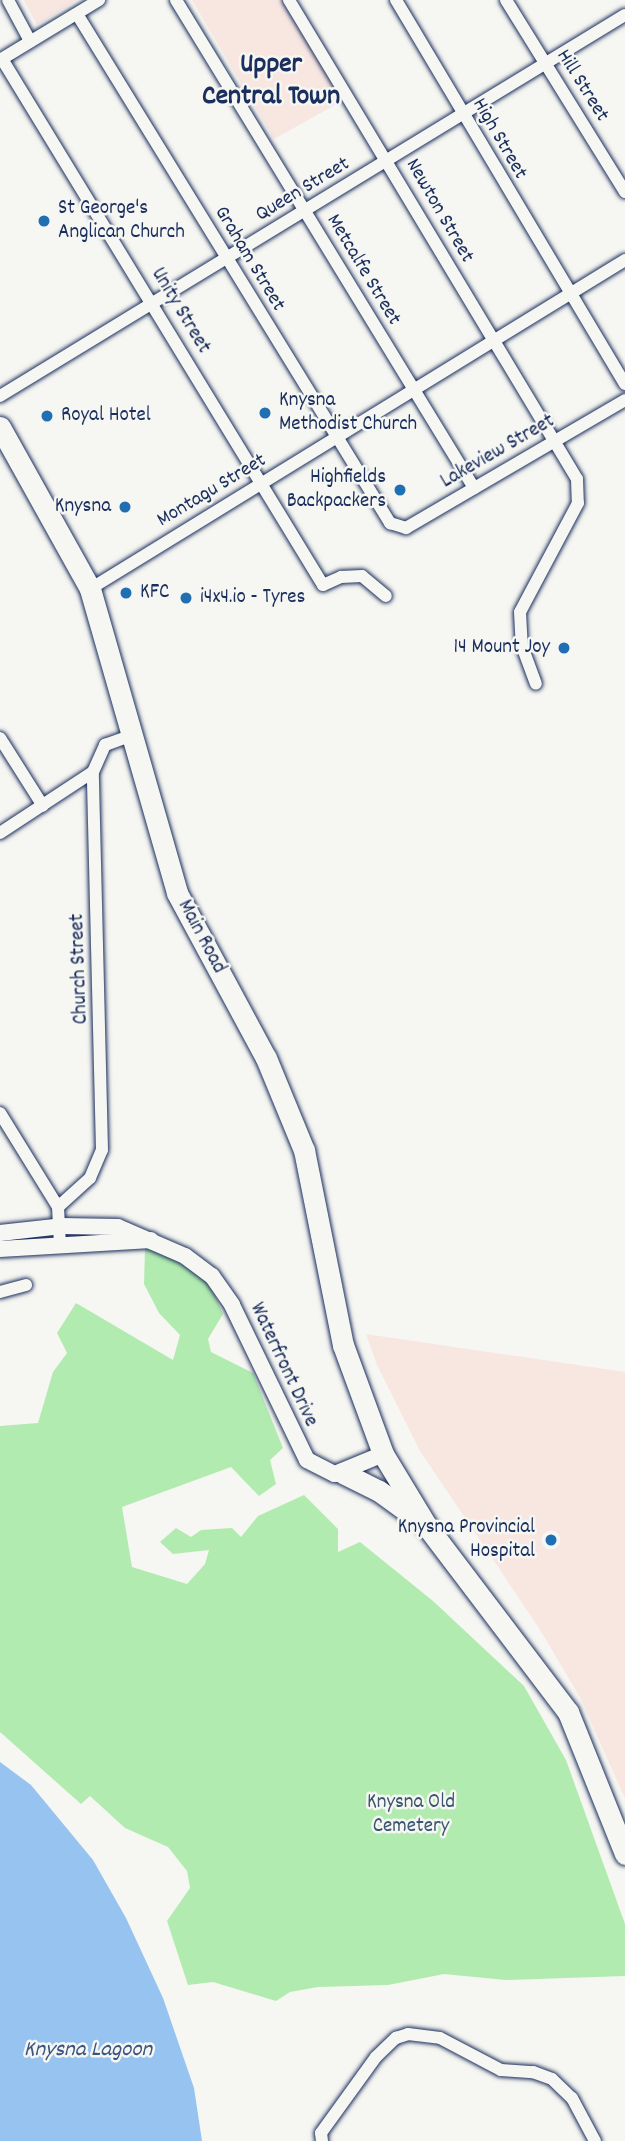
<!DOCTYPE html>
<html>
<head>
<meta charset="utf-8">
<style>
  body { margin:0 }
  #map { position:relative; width:625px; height:2141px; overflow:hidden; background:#f6f6f2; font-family:Dekko,sans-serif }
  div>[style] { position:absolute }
  .built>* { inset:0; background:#f8e6e1 }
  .green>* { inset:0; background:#b2ebaf }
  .water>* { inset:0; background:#96c3f0 }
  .roads { filter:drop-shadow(0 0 2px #1b2f5e) drop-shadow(0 0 2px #1b2f5e) }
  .minor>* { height:12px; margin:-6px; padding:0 6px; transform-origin:6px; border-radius:6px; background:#f6f6f2 }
  .tertiary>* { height:16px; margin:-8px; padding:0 8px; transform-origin:8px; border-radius:8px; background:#f6f6f2 }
  .trunk>* { height:21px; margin:-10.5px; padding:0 10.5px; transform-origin:10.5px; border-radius:10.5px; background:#f6f6f2 }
  .dots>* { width:19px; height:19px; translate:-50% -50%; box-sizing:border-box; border:4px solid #f6f6f2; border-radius:50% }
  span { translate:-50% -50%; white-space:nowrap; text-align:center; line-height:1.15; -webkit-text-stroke:5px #f6f6f2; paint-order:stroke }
  .street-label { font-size:21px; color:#1b2f5e }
  .poi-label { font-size:21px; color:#1b2f5e }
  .left { translate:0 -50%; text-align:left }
  .right { translate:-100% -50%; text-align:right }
  .park-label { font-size:21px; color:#39556e }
  .water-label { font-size:23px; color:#3a5482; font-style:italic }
  .district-label { font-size:28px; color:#1b2f5e; font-weight:700 }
</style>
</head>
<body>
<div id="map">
  <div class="built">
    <div style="clip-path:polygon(24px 0,77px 0,37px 25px)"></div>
    <div style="clip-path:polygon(192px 0,283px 0,344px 100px,274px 139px)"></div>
    <div style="clip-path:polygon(366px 1334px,625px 1372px,625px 1799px,581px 1699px,539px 1628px,420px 1451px,377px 1365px)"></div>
  </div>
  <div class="green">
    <div style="clip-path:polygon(145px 1249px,167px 1253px,208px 1279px,223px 1314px,208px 1339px,211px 1352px,253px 1373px,283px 1448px,270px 1460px,276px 1484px,259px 1496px,231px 1467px,122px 1507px,132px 1567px,187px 1584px,205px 1564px,209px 1550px,173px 1554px,160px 1542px,176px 1528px,191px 1537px,201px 1530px,232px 1528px,241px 1537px,258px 1516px,304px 1495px,338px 1529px,338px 1552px,360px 1542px,433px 1601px,524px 1686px,566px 1760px,625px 1924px,625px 1976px,506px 1980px,444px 1974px,388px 1985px,318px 1987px,290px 1992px,276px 2001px,213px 1982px,188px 1985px,167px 1921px,190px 1888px,187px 1871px,168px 1847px,125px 1828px,90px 1796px,81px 1804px,0 1732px,0 1426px,38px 1423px,53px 1372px,67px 1353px,57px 1333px,76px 1303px,173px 1360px,180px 1335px,159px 1313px,144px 1284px)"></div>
  </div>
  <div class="water">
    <div style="clip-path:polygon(0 1762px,31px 1785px,93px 1860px,126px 1918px,163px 1998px,194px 2088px,202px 2141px,0 2141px)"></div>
  </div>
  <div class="roads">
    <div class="minor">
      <div style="left:8px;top:0;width:47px;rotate:61.8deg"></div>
      <div style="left:176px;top:0;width:572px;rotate:58.59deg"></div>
      <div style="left:289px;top:0;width:559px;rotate:58.98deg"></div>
      <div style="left:577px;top:479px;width:24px;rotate:88deg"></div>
      <div style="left:578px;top:503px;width:123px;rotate:118deg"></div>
      <div style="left:520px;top:612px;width:34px;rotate:87deg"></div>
      <div style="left:522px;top:646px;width:40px;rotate:69.8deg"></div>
      <div style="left:396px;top:0;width:447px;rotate:59.2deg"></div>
      <div style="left:506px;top:0;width:226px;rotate:58.2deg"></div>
      <div style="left:77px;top:14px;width:598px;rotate:58.41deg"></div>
      <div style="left:390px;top:523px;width:17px;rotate:17deg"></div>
      <div style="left:406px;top:528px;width:254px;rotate:-30.3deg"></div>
      <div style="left:2px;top:59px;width:616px;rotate:58.61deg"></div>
      <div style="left:323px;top:585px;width:20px;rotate:-24deg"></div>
      <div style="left:341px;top:577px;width:21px;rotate:-3deg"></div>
      <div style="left:362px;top:576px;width:31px;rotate:40deg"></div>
      <div style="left:0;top:60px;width:116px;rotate:-31.2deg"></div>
      <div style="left:0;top:396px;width:732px;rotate:-31.37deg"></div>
      <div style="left:90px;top:589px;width:628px;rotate:-31.59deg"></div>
      <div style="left:0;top:738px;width:80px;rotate:57.7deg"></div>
      <div style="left:0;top:833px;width:111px;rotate:-33.3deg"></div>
      <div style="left:0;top:1113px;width:110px;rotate:58.3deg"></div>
      <div style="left:58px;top:1207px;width:36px;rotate:87deg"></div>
      <div style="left:58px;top:1207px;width:43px;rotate:-42.2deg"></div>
      <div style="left:90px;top:1178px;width:30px;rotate:-67deg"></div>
      <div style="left:102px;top:1150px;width:378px;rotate:-91.4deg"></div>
      <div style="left:93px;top:772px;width:30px;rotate:-66deg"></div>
      <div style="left:105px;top:745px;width:29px;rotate:-20deg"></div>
      <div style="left:0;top:1292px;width:27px;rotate:-15deg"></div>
      <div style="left:322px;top:2141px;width:8px;rotate:-97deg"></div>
      <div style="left:321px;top:2133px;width:94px;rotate:-54.1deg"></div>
      <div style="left:376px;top:2057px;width:28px;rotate:-44deg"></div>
      <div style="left:396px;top:2038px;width:13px;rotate:-18deg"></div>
      <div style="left:408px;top:2034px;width:32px;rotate:7deg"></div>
      <div style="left:440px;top:2038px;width:69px;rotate:27.7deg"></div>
      <div style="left:501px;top:2070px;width:32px;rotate:4deg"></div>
      <div style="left:533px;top:2072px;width:20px;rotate:20deg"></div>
      <div style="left:552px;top:2079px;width:28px;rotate:44deg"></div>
      <div style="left:572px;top:2098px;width:49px;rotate:61.9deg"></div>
    </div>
    <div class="tertiary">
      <div style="left:0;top:1233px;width:62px;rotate:-6.4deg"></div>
      <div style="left:62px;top:1226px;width:56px;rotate:1deg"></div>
      <div style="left:118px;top:1227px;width:73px;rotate:23.4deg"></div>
      <div style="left:185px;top:1256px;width:34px;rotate:37deg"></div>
      <div style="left:212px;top:1276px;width:35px;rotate:55deg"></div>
      <div style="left:232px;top:1305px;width:172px;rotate:64.2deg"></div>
      <div style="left:307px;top:1460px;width:31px;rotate:27deg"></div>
      <div style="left:335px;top:1474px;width:52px;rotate:-22.6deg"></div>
      <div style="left:0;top:1249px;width:151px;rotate:-3.4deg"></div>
    </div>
    <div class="trunk">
      <div style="left:0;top:427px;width:185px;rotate:60.9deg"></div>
      <div style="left:90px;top:589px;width:316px;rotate:74deg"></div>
      <div style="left:177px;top:893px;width:187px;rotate:61.7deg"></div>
      <div style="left:266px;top:1058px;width:100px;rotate:67.6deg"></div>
      <div style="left:304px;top:1150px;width:199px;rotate:78.7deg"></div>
      <div style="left:343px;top:1345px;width:116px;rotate:69.8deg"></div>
      <div style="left:383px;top:1454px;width:83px;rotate:58.8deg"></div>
      <div style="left:426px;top:1525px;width:235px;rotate:52.8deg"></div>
      <div style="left:568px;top:1712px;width:153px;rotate:68.1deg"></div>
      <div style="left:343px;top:1473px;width:40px;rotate:26.6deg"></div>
      <div style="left:379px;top:1491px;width:44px;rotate:35.8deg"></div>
    </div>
  </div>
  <div class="dots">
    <div style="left:44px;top:221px;background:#1f6fb2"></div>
    <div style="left:265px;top:413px;background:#1f6fb2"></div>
    <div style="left:47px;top:416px;background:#1f6fb2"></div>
    <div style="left:400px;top:490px;background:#1f6fb2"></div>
    <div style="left:125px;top:507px;background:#1f6fb2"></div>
    <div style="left:126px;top:593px;background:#1f6fb2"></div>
    <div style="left:186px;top:598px;background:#1f6fb2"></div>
    <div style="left:564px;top:648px;background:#1f6fb2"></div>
    <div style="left:551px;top:1540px;background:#1f6fb2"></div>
  </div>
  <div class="street-label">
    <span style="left:582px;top:86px;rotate:58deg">Hill Street</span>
    <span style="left:499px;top:139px;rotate:60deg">High Street</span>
    <span style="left:303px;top:190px;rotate:-31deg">Queen Street</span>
    <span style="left:439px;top:211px;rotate:60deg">Newton Street</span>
    <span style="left:249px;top:259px;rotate:59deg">Graham Street</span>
    <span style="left:363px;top:270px;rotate:59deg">Metcalfe Street</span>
    <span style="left:180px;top:311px;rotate:59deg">Unity Street</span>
    <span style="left:498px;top:452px;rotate:-30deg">Lakeview Street</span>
    <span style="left:212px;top:491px;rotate:-31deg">Montagu Street</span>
    <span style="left:201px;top:937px;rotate:62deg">Main Road</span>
    <span style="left:80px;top:969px;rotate:-92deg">Church Street</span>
    <span style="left:283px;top:1365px;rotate:65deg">Waterfront Drive</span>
  </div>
  <div class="poi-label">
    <span class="left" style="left:58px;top:221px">St George's<br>Anglican Church</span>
    <span class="left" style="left:279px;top:413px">Knysna<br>Methodist Church</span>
    <span class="left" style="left:61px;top:416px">Royal Hotel</span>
    <span class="right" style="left:386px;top:490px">Highfields<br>Backpackers</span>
    <span class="right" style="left:111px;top:507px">Knysna</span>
    <span class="left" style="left:140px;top:593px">KFC</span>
    <span class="left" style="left:200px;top:598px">i4x4.io - Tyres</span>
    <span class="right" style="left:550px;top:648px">14 Mount Joy</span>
    <span class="right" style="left:535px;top:1540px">Knysna Provincial<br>Hospital</span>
  </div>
  <div class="park-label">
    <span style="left:411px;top:1815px">Knysna Old<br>Cemetery</span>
  </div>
  <div class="water-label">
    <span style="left:88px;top:2051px">Knysna Lagoon</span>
  </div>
  <div class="district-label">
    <span style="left:271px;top:82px">Upper<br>Central Town</span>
  </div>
</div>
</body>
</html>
